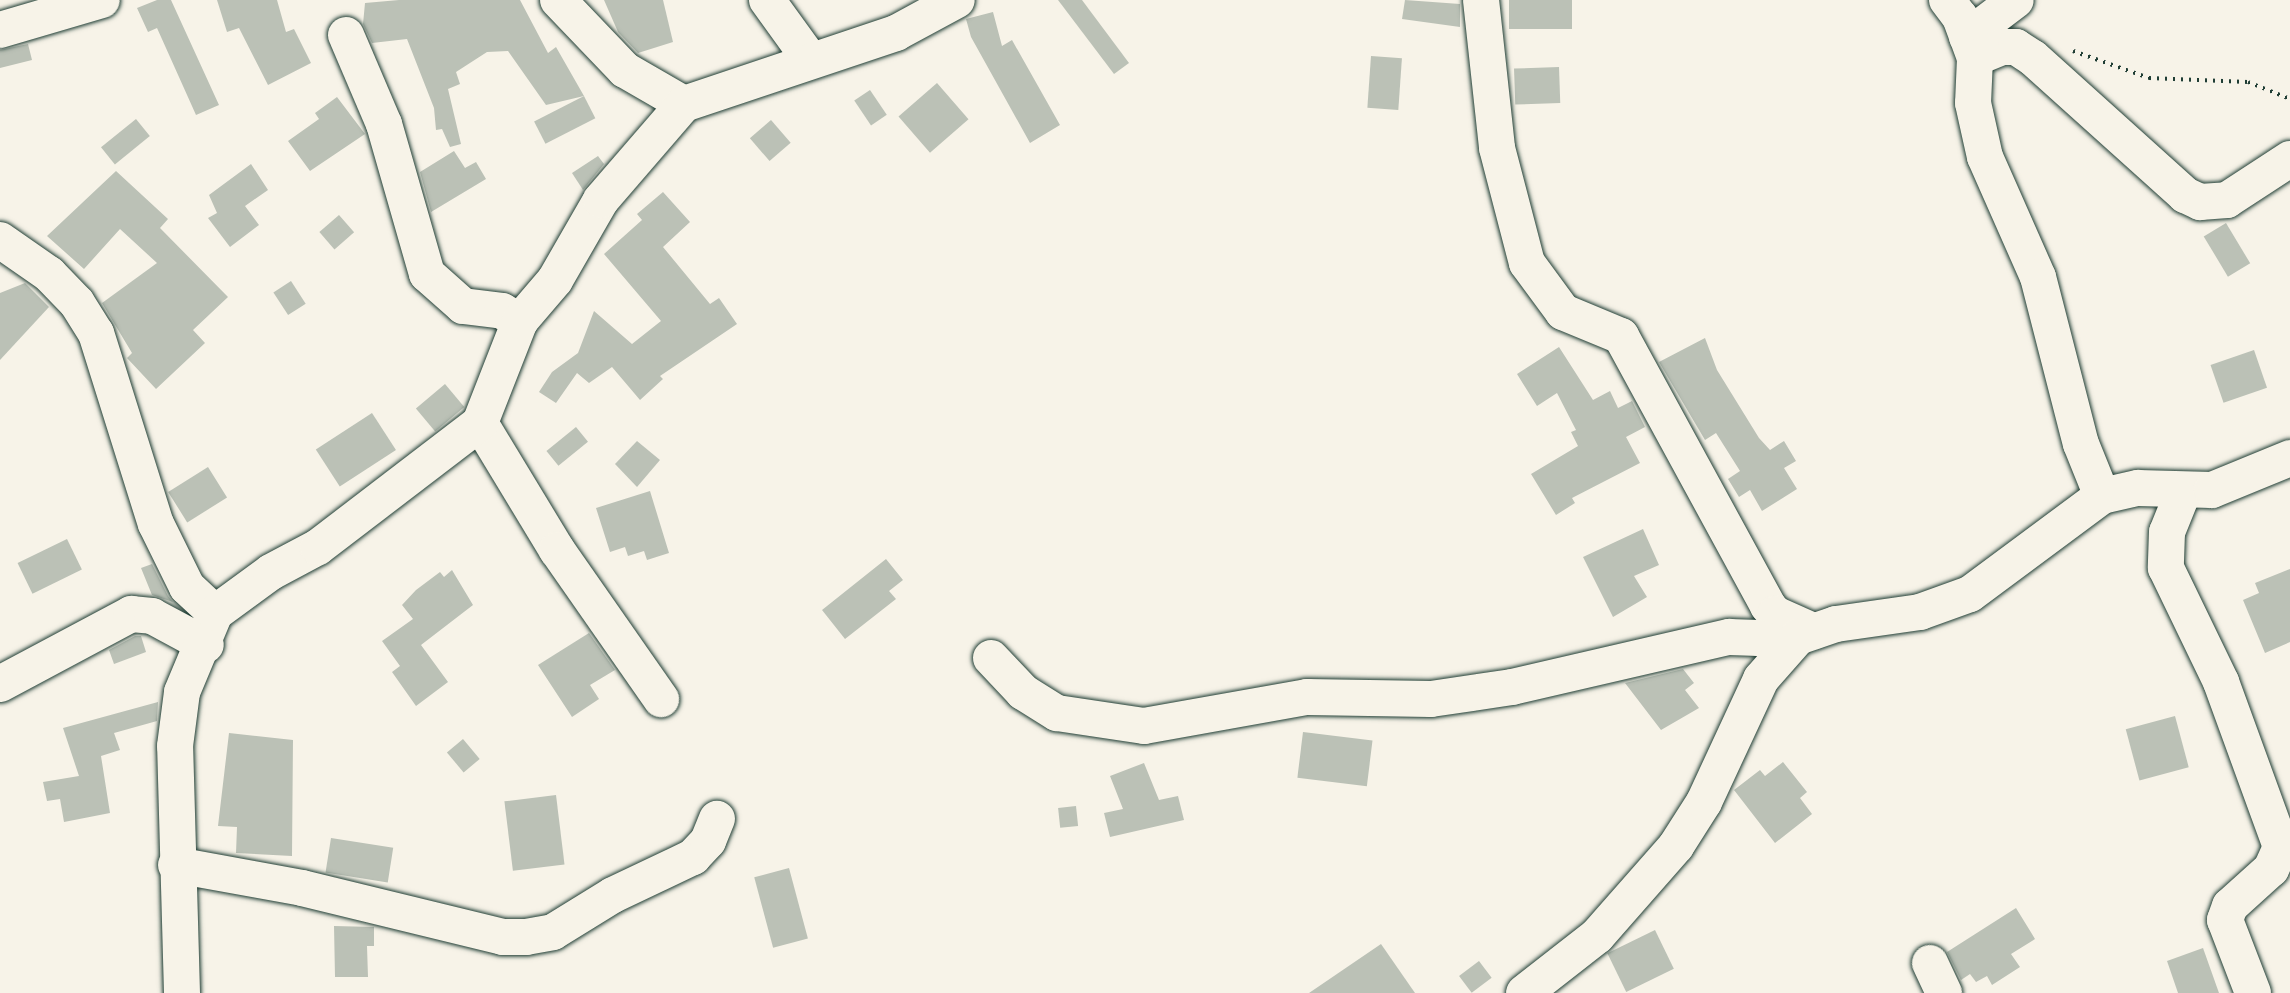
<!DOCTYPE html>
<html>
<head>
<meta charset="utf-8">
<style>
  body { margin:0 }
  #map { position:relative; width:2290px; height:993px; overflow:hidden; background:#f7f3e8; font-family:Mynerve,sans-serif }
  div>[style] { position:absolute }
  .building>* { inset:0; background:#bbc1b6; transform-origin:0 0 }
  .path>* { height:4px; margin-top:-2px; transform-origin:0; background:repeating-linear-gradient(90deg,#1f3d34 0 2px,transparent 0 8px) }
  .roads { filter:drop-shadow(0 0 2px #1f3d34) drop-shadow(0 0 2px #1f3d34) }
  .minor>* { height:36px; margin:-18px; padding:0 18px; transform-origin:18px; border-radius:18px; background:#f7f3e8 }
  span { translate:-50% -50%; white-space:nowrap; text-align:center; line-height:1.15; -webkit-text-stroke:6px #f7f3e8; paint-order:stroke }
</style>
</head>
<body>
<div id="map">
  <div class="building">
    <div style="clip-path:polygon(157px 0,171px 0,219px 105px,196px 115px,157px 28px,148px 32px,137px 8px)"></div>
    <div style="clip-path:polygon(217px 0,277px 0,286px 32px,294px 29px,311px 63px,268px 85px,239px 28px,227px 32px)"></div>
    <div style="clip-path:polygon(399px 0,520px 0,548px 53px,556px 47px,584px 96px,546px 105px,508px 51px,487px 52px,456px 72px,460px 84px,448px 89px,461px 144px,450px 147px,442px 129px,436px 130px,434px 108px,407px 39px,372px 43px,363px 24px,365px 3px)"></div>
    <div style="clip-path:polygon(604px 0,663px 0,673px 42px,638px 53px,618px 32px)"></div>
    <div style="clip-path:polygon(1058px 0,1082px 0,1129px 63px,1114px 74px)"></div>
    <div style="clip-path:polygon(1405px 0,1460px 4px,1460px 27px,1402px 19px)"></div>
    <div style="left:1509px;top:0;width:63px;height:29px"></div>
    <div style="clip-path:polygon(993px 12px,1002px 46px,1012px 40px,1060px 125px,1030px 143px,971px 37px,966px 19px)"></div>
    <div style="clip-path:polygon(28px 44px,32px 60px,0 68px,0 50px)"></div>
    <div style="left:1371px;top:56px;width:31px;height:52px;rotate:4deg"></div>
    <div style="left:1559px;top:67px;width:36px;height:45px;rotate:88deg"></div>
    <div style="left:937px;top:83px;width:48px;height:51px;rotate:49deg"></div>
    <div style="left:870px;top:90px;width:30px;height:19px;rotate:56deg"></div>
    <div style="left:584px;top:96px;width:25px;height:56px;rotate:63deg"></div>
    <div style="clip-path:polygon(337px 97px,365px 134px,310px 171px,288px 141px,319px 119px,315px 113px)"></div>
    <div style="left:136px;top:119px;width:22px;height:45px;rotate:51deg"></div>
    <div style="left:771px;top:120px;width:30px;height:28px;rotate:49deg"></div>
    <div style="clip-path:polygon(454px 151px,465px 168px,476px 162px,486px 179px,431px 212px,420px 172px)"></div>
    <div style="clip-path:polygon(598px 156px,604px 164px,583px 190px,572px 173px)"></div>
    <div style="clip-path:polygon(251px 164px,268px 190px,245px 206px,259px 225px,230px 247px,208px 218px,217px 213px,209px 195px)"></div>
    <div style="clip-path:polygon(116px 171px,168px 219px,160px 228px,228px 297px,193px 330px,205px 343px,156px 389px,127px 358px,132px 353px,102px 303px,157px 263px,120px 229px,84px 269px,47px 236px)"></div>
    <div style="clip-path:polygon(663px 192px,690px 222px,663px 247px,710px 304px,719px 298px,737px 324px,660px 376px,663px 379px,640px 400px,612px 367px,589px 383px,577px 373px,556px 403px,539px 392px,552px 372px,578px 353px,594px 311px,632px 344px,661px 321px,604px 254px,642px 220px,637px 214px)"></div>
    <div style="left:339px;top:215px;width:23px;height:26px;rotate:49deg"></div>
    <div style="left:2226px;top:223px;width:47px;height:26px;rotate:59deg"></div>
    <div style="left:291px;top:281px;width:27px;height:21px;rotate:57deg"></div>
    <div style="clip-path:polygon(25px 283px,49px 307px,0 360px,0 293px)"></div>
    <div style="clip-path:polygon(1705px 338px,1717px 370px,1759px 438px,1770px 450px,1784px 441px,1796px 461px,1784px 468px,1797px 489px,1762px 511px,1750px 490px,1739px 497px,1728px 479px,1740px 471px,1716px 433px,1705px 440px,1659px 362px)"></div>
    <div style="clip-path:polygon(1559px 347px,1593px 400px,1610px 391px,1618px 408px,1632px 401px,1645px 427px,1626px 437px,1640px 463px,1572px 498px,1575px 503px,1556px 515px,1531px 474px,1578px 446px,1571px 432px,1576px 430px,1557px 393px,1537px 406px,1517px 374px)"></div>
    <div style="left:2254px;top:350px;width:40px;height:46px;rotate:71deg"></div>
    <div style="left:445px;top:384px;width:30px;height:38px;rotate:50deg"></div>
    <div style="left:372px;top:413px;width:44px;height:67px;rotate:57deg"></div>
    <div style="left:576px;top:427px;width:19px;height:38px;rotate:51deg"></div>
    <div style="clip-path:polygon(637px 441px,660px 460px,637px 487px,615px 464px)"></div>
    <div style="left:208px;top:467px;width:36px;height:47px;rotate:58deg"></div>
    <div style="clip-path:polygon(650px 491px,669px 553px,647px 560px,644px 551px,628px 556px,625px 547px,610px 552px,596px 508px)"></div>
    <div style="clip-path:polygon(1643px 529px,1659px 565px,1634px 576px,1647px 597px,1613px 617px,1583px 557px)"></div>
    <div style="left:67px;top:539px;width:34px;height:55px;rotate:64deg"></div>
    <div style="clip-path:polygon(886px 559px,903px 580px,889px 591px,896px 599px,845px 639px,822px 610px)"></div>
    <div style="clip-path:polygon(152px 564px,168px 596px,173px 602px,152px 595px,141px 568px)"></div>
    <div style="clip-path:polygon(2290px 569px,2290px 642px,2265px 653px,2243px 600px,2259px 593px,2255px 583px)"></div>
    <div style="clip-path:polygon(452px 570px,473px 605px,421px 645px,448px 682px,416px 706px,392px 672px,400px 666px,382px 641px,413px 619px,402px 605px,416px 590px,440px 572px,444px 577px)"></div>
    <div style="clip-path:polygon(589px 633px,615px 670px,590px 685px,599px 699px,572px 717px,538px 665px)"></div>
    <div style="clip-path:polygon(135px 636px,141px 636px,146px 652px,114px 664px,109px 650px)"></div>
    <div style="clip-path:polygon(1683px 669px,1694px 683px,1685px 690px,1699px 708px,1661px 730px,1625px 683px)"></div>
    <div style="clip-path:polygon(158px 702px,157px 721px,114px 733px,120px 750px,101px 756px,110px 813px,64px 822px,60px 799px,47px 801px,43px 782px,79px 776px,63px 728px)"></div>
    <div style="left:2175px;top:716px;width:53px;height:51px;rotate:75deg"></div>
    <div style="left:1303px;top:732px;width:70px;height:46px;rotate:7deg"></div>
    <div style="clip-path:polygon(229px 733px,293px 740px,292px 856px,236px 853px,237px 827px,218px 826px)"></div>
    <div style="left:463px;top:739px;width:26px;height:21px;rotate:50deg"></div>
    <div style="clip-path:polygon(1783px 762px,1807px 792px,1800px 798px,1812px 814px,1775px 843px,1734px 790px,1760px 770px,1765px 776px)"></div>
    <div style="clip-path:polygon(1144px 763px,1159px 800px,1178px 796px,1184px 820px,1110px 837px,1104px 813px,1123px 809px,1110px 776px)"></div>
    <div style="left:556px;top:795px;width:70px;height:52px;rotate:83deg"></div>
    <div style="left:1076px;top:806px;width:20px;height:18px;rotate:84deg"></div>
    <div style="left:331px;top:838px;width:63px;height:35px;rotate:9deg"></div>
    <div style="left:789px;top:868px;width:73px;height:36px;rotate:75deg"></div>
    <div style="clip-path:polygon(2016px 908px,2035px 939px,2011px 954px,2020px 967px,1992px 985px,1987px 976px,1976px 982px,1970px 974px,1961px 980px,1947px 952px)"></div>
    <div style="clip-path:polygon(334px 926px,374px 927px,374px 946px,367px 946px,368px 977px,335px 977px)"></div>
    <div style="left:1655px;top:930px;width:43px;height:53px;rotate:64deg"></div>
    <div style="clip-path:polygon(1381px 944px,1415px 993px,1309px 993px)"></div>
    <div style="clip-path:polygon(2203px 948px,2219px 993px,2178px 993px,2167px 961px)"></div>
    <div style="left:1479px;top:961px;width:21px;height:25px;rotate:53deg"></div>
  </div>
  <div class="path">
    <div style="left:2073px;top:51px;width:81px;rotate:19.6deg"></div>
    <div style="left:2149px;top:78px;width:99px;rotate:2.3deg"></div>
    <div style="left:2248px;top:82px;width:45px;rotate:22deg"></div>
  </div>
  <div class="roads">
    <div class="minor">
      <div style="left:558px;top:0;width:97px;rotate:46.3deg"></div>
      <div style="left:625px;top:70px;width:68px;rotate:30deg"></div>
      <div style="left:767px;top:0;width:72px;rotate:54.1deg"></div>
      <div style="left:1481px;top:0;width:149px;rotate:83.8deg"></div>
      <div style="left:1497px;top:148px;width:119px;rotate:75.4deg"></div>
      <div style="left:1527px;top:263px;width:61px;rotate:53.7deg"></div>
      <div style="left:1563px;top:312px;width:63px;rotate:22.5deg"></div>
      <div style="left:1621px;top:336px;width:307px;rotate:61.4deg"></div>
      <div style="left:1768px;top:606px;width:11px;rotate:49deg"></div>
      <div style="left:1775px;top:614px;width:42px;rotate:24.1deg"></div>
      <div style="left:1947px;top:0;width:21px;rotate:53deg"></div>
      <div style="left:1960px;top:17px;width:44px;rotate:69.9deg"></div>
      <div style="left:1975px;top:58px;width:45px;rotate:92.5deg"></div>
      <div style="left:1973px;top:103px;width:55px;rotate:77.5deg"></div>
      <div style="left:1985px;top:157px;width:131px;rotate:66.2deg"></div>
      <div style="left:2038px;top:277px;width:172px;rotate:75.6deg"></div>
      <div style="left:2081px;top:444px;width:56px;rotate:68deg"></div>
      <div style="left:0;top:30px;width:106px;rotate:-16.4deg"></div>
      <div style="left:346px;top:35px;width:97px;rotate:66.9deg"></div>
      <div style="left:384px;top:124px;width:156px;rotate:74deg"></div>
      <div style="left:427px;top:274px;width:48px;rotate:41.6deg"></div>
      <div style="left:463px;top:306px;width:39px;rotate:7deg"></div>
      <div style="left:502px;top:311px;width:21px;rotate:29deg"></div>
      <div style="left:1967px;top:37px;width:61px;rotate:-37.1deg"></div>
      <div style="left:1975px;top:58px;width:29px;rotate:-22deg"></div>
      <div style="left:2002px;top:47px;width:14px"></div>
      <div style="left:2016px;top:47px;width:20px;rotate:33deg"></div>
      <div style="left:2033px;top:58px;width:205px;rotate:42deg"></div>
      <div style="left:2185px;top:195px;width:17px;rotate:25deg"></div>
      <div style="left:2200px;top:202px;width:27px;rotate:-4deg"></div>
      <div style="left:2227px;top:200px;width:75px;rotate:-33.1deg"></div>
      <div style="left:0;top:240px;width:60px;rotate:34.8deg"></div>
      <div style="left:49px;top:274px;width:40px;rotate:46deg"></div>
      <div style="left:77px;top:303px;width:36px;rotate:58deg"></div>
      <div style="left:96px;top:333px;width:200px;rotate:72.6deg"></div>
      <div style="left:156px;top:524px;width:70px;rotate:63.8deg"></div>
      <div style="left:187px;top:587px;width:38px;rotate:43deg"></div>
      <div style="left:480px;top:423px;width:149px;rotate:58.8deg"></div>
      <div style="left:557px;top:550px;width:182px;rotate:55.1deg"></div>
      <div style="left:2184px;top:490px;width:45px;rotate:112deg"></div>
      <div style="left:2167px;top:532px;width:36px;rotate:92deg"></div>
      <div style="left:2166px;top:568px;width:127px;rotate:64.2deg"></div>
      <div style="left:2221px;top:682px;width:176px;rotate:70deg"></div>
      <div style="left:2281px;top:847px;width:24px;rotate:114deg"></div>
      <div style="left:2271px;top:869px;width:55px;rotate:137.9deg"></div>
      <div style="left:2230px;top:906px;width:15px;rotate:110deg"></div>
      <div style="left:2225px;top:920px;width:78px;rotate:69deg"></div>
      <div style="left:991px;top:658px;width:47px;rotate:46.7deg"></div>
      <div style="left:1023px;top:692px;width:40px;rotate:32deg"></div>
      <div style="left:1057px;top:713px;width:88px;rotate:8.5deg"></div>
      <div style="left:1144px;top:726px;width:166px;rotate:-10.1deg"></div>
      <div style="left:1307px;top:697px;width:124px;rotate:0.9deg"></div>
      <div style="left:1431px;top:699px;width:82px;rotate:-8.4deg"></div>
      <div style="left:1512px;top:687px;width:223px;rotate:-13deg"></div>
      <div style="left:1729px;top:637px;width:30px;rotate:2deg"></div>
      <div style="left:1759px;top:638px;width:28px;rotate:18deg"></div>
      <div style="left:0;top:684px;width:149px;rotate:-28.1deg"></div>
      <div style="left:131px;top:614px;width:21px;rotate:5deg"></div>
      <div style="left:152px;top:616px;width:61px;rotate:28.2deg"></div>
      <div style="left:176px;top:865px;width:128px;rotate:10.3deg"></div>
      <div style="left:302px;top:888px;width:207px;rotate:13.7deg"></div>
      <div style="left:503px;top:937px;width:23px"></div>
      <div style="left:526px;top:937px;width:27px;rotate:-10deg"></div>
      <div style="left:553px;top:932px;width:70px;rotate:-31.7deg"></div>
      <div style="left:613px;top:895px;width:89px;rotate:-25.4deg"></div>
      <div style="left:693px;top:857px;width:22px;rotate:-47deg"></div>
      <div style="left:708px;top:841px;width:24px;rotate:-68deg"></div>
      <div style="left:1930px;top:963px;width:33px;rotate:65deg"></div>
      <div style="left:182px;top:993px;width:247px;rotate:-91.6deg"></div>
      <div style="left:175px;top:746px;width:54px;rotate:-82.6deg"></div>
      <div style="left:182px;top:692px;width:86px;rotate:-67.3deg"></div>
      <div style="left:215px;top:613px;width:69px;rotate:-36.2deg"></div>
      <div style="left:271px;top:572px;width:53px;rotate:-28deg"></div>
      <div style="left:318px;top:547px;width:204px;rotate:-37.4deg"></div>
      <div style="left:480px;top:423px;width:110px;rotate:-68.6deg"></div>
      <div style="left:520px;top:321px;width:54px;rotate:-49.5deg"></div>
      <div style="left:555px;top:280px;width:92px;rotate:-60.1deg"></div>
      <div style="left:601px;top:200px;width:127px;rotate:-49.2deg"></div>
      <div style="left:684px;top:104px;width:224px;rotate:-18.5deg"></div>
      <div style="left:896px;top:33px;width:69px;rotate:-28.4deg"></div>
      <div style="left:1524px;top:993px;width:93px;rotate:-38deg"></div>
      <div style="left:1597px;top:936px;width:120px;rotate:-48.7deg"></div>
      <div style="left:1676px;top:846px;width:52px;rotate:-57.5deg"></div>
      <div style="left:1704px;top:802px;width:136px;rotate:-65.1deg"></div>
      <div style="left:1761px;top:679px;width:56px;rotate:-48.6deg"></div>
      <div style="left:1798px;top:637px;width:40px;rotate:-18.9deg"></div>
      <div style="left:1836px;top:624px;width:85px;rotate:-8.1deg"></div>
      <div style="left:1920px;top:612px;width:53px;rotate:-19.8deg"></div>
      <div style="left:1970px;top:594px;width:164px;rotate:-36.6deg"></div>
      <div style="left:2102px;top:496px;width:37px;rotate:-13deg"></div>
      <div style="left:2138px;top:488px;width:74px;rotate:1.5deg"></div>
      <div style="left:2212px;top:490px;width:84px;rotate:-22.3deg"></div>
    </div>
  </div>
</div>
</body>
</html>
